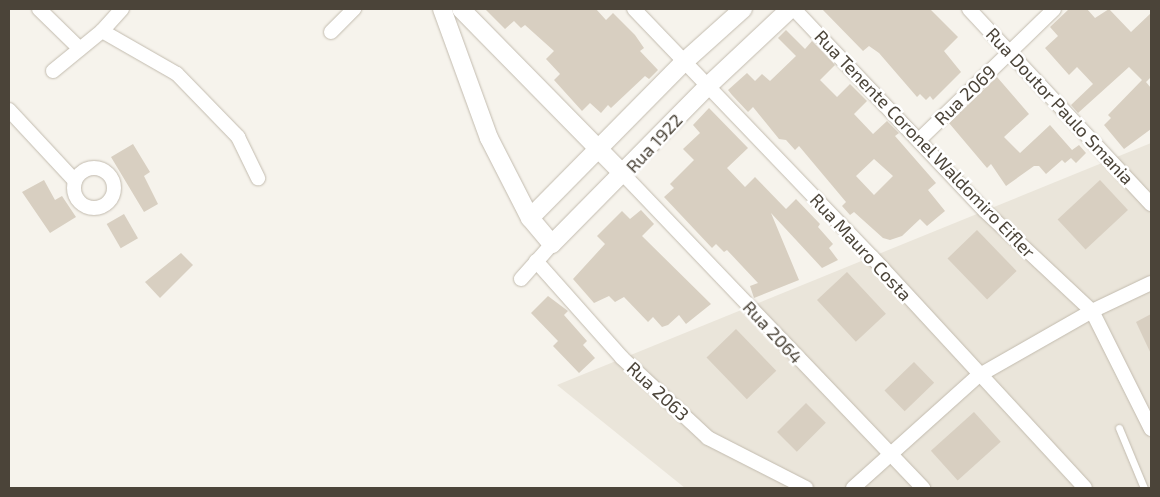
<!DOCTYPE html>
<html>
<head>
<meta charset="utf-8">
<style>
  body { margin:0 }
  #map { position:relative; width:1160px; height:497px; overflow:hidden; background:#f6f3ec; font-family:"Exo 2",sans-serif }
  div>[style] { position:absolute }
  .residential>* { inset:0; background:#eae5da }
  .building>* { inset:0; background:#d8cfc1; transform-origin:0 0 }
  .roads { filter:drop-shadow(0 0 1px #c2bbae) drop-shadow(0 0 1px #c2bbae) }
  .service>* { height:7px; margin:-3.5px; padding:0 3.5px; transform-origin:3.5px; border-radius:3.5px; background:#fff }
  .minor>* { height:14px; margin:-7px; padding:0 7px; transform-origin:7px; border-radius:7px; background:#fff }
  .minor>.ring { margin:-7px; padding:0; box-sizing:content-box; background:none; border:14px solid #fff; border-radius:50% }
  .tertiary>* { height:18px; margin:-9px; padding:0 9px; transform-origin:9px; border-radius:9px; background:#fff }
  span { translate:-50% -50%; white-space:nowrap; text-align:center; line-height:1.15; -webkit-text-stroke:5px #fff; paint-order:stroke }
  .street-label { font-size:18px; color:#4b4439 }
  .frame { position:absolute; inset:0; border:10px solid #4b4439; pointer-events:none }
</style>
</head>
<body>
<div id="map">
  <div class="residential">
    <div style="clip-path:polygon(1151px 143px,1151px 488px,685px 488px,557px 385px)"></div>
  </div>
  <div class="building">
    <div style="clip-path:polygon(485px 9px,596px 9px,606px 20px,613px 13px,635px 35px,644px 48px,640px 51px,658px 70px,649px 79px,645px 76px,611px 108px,608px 105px,601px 113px,590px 103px,582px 111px,554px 80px,560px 74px,546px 59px,554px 51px,525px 25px,521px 28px,514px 21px,505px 29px)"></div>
    <div style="clip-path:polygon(822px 9px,930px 9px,958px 37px,944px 51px,961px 72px,933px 100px,930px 96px,926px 100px,920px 94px,917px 97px,879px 53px,869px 46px,863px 51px)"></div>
    <div style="clip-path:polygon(1069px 9px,1087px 9px,1095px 18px,1109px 9px,1131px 32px,1151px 13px,1151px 77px,1146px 82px,1151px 88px,1151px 129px,1124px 149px,1104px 125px,1111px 118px,1108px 115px,1142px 80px,1129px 67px,1078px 113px,1071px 105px,1093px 84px,1077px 67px,1069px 75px,1045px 48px,1058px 36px,1050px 27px)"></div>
    <div style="clip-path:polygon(evenodd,786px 30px,805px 49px,812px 41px,835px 65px,820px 80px,837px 97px,850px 84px,867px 101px,854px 114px,873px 134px,887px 121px,899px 133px,895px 136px,936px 183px,928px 190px,945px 211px,927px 226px,920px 219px,902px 236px,890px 240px,883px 238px,854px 212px,850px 215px,842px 206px,846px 202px,799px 146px,795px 150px,786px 140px,779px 139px,753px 107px,748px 112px,732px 95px,728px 90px,747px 73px,755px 81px,762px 74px,770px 81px,796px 56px,778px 38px,786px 30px,874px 159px,893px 176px,874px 195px,856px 176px,874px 159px)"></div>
    <div style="clip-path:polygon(997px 77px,1029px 114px,1004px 137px,1020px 153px,1050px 125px,1072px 150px,1079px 145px,1086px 153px,1076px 163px,1071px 158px,1065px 163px,1062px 160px,1046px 174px,1039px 166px,1034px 166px,1006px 186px,991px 164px,987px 168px,949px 123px)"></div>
    <div style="clip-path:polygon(709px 108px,748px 148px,727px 168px,745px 187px,755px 177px,786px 209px,796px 199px,820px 224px,818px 227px,833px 244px,829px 248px,838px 260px,822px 268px,771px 213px,799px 280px,754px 298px,750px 286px,758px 283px,727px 250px,724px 252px,716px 244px,712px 248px,664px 197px,674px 188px,670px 184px,694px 160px,683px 149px,700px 133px,693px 125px)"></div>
    <div style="clip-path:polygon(133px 144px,150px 172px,144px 176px,158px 204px,144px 212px,111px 157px)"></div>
    <div style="clip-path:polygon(44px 180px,55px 200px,62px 196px,76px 217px,50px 233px,22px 192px)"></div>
    <div style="left:1100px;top:180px;width:41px;height:58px;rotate:47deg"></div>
    <div style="clip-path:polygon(641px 210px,654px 224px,642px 236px,711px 304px,686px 324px,679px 315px,668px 325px,662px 327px,653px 317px,648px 322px,624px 297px,615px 302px,609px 296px,594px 303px,573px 279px,605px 244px,597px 236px,622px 211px,630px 219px)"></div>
    <div style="left:124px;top:214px;width:28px;height:20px;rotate:60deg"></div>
    <div style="left:977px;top:230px;width:57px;height:41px;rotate:46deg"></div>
    <div style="clip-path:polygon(181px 253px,193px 265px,160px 298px,145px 282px)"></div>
    <div style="left:847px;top:272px;width:57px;height:41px;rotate:47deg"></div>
    <div style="clip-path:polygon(548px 296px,568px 311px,564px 315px,587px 341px,583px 345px,595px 358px,579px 373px,553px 346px,558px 341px,531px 313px)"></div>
    <div style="clip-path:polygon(1151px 314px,1151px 354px,1136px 322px)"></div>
    <div style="left:736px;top:329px;width:58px;height:41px;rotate:46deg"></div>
    <div style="left:914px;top:362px;width:29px;height:41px;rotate:46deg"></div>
    <div style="left:806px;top:403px;width:28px;height:41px;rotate:45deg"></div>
    <div style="left:974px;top:412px;width:40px;height:58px;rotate:48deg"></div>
  </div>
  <div class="roads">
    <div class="service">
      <div style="left:1119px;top:428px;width:65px;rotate:67.4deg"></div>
    </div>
    <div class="minor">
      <div style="left:39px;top:9px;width:57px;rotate:44.3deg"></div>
      <div style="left:634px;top:9px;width:344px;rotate:46.2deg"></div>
      <div style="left:872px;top:257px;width:314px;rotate:47.3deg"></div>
      <div style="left:794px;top:9px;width:278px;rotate:46.6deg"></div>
      <div style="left:985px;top:211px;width:146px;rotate:43.1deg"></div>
      <div style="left:1092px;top:311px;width:132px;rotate:63.4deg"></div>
      <div style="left:969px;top:9px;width:267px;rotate:47deg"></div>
      <div style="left:102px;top:31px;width:86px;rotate:29.8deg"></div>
      <div style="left:177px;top:74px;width:88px;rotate:45.9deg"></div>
      <div style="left:238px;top:137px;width:46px;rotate:64deg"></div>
      <div style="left:331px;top:32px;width:33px;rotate:-45deg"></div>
      <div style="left:53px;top:71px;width:63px;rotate:-39.2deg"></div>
      <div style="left:102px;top:31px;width:30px;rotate:-48deg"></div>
      <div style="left:9px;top:110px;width:97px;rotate:47.1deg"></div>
      <div style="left:919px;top:140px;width:188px;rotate:-44.1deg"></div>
      <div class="ring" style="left:74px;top:168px;width:26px;height:26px"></div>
      <div style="left:624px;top:175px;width:433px;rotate:46.3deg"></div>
      <div style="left:536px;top:261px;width:130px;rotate:48.4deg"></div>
      <div style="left:622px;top:358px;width:117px;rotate:42.9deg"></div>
      <div style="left:708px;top:438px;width:110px;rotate:27deg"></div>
      <div style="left:521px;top:279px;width:47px;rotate:-48.5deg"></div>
      <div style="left:853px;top:488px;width:168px;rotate:-41.9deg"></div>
      <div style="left:978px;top:376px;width:131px;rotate:-29.7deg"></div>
      <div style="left:1092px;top:311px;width:65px;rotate:-25.4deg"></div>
    </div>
    <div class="tertiary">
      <div style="left:442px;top:9px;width:137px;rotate:70deg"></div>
      <div style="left:489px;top:138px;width:90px;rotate:62.9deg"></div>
      <div style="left:530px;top:218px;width:34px;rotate:50deg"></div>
      <div style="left:552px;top:244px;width:223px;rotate:-45.4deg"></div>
      <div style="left:709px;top:85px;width:111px;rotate:-43.2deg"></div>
      <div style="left:461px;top:9px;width:233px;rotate:45.5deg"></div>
      <div style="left:530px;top:218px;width:221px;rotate:-45.4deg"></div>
      <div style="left:685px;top:61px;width:78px;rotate:-41.9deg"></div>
    </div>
  </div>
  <div class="street-label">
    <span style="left:965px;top:95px;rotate:-44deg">Rua 2069</span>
    <span style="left:1060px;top:106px;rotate:47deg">Rua Doutor Paulo Smania</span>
    <span style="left:654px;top:143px;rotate:-47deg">Rua 1922</span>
    <span style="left:925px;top:144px;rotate:46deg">Rua Tenente Coronel Waldomiro Eifler</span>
    <span style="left:861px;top:247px;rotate:47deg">Rua Mauro Costa</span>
    <span style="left:773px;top:332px;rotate:47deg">Rua 2064</span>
    <span style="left:658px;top:391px;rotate:43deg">Rua 2063</span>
  </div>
  <div class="frame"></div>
</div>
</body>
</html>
